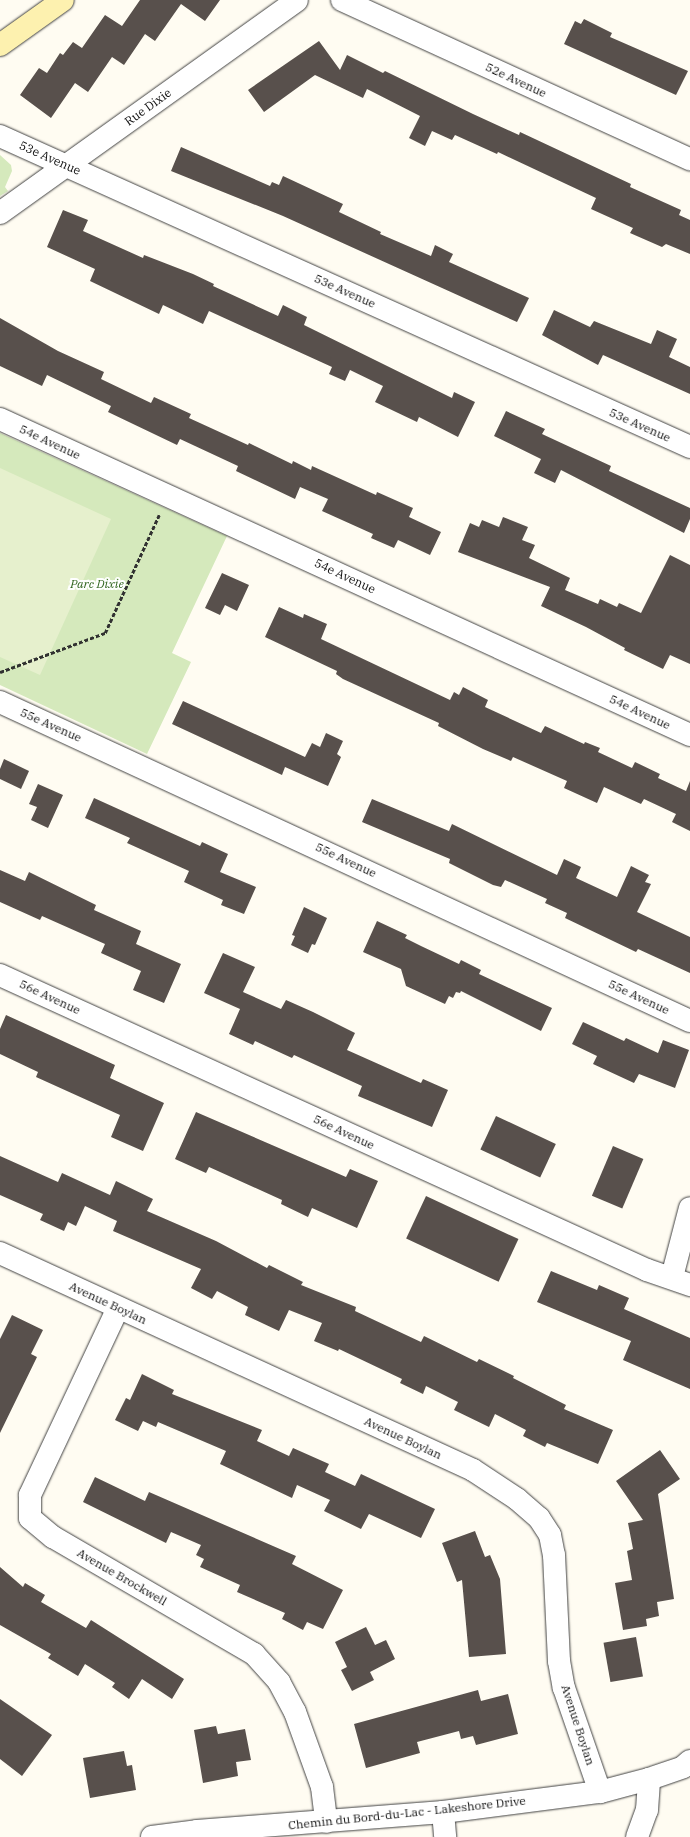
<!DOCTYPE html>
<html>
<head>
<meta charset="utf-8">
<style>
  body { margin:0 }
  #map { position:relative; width:690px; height:1837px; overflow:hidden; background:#fffcf2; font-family:"IBM Plex Serif",serif }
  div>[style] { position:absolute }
  .green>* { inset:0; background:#d5e9bc }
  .pitch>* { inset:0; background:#e6f0cd }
  .building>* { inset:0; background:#58504c; transform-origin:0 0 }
  .path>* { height:2.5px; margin-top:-1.25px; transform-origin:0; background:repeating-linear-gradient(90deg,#313131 0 4px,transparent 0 6px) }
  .roads { filter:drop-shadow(0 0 1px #424242) drop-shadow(0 0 1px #424242) }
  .minor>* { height:22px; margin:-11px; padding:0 11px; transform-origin:11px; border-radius:11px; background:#fff }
  .tertiary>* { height:22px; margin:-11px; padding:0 11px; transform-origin:11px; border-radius:11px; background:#fff }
  .secondary>* { height:22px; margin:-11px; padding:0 11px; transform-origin:11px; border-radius:11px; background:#fdf1af }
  span { translate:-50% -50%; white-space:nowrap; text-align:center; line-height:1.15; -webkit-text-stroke:4px #fff; paint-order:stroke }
  .street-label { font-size:12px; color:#0f0f0f }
  .park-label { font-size:12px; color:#326620; font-style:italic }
</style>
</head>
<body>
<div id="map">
  <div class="green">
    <div style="clip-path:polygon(0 155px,11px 165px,12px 171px,5px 187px,8px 191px,0 196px)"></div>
    <div style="clip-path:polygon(0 433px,227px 536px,172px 653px,191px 662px,147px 754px,0 685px)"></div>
  </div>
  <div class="pitch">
    <div style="clip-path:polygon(0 468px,111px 519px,40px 675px,0 657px)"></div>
  </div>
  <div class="building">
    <div style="clip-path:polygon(140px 0,220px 0,205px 21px,181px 4px,155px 41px,145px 34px,124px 65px,112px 57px,88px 92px,75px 83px,51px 118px,20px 95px,39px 68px,47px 73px,60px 53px,63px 55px,73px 42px,82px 48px,105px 15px,122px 26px)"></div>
    <div style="clip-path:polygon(584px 19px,612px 33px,610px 37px,688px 71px,676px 95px,564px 44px,575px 21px,581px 24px)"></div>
    <div style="clip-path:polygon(319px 41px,340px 70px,347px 55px,383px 73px,385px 71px,473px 114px,519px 135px,520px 132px,631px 184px,630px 187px,681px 210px,679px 215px,690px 220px,690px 254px,666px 244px,662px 247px,630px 233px,633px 228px,591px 209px,596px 198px,498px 152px,497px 154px,455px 135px,452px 140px,432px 131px,425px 146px,409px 138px,420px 116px,367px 89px,363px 98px,315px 75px,264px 112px,248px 90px)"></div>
    <div style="clip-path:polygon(181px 147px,270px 186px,272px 182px,279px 185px,283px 176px,343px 204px,339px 212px,381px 232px,380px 234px,431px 256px,435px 245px,453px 254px,449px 262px,529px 298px,517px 322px,283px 216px,171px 171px)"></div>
    <div style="clip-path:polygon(63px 210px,88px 220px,83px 231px,143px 258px,144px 255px,193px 274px,214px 284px,213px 286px,278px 316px,283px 305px,307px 317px,304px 325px,452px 398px,454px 392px,475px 402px,458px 437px,419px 417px,417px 422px,375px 402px,383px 386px,350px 370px,345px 381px,329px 374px,332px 367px,209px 311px,203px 324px,163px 305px,159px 314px,90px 281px,95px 269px,47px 247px)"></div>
    <div style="clip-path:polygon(554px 310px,590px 327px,594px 321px,651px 344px,657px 330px,677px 339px,669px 357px,690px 367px,690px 394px,603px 355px,598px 365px,542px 335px)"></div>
    <div style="clip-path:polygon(0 318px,58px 351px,104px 372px,101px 379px,151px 403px,154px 397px,191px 414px,189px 418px,248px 445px,249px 443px,292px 464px,293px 461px,311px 470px,312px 466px,376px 495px,377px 492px,413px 508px,409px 517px,441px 532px,430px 555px,398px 540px,394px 548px,371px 538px,373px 534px,322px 511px,328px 499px,300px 487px,295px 499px,236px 471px,238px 466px,180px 439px,177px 445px,108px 412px,111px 406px,47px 375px,42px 386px,0 366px)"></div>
    <div style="clip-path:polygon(506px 411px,545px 429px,542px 434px,611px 466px,609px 471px,690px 508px,690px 519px,684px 533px,561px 470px,555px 483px,534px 473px,541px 459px,494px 436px)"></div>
    <div style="clip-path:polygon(503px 517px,528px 527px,522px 540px,535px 545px,529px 558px,570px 578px,565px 590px,598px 604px,600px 599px,617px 607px,619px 603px,641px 613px,670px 555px,690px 565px,690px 664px,670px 655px,663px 669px,624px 650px,625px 648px,586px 627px,541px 606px,550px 587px,458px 552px,470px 523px,479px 527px,482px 520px,499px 527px)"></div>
    <div style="clip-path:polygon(222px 573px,249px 585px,237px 611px,225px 605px,220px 615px,205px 608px)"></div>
    <div style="clip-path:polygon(279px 607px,303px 618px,304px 614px,327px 624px,321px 639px,450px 700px,454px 692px,459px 695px,463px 687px,488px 700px,485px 707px,541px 733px,545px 726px,584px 744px,585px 742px,600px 748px,598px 752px,632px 768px,635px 762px,660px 774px,658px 778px,686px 791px,690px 781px,690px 831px,672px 822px,676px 814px,644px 799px,641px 804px,604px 787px,597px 803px,564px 788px,567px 781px,513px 757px,511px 761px,483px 749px,438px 726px,439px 723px,343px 679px,336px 674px,337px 671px,265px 637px)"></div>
    <div style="clip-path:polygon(183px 701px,305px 757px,312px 743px,320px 747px,326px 733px,343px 741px,337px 754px,341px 757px,328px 786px,285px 767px,282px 775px,172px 724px)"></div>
    <div style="clip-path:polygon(4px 759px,29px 771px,21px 789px,0 779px,0 769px)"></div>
    <div style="clip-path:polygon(38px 784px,63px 795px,48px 828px,31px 820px,37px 807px,29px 804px)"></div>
    <div style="clip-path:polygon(94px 798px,200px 846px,202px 842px,228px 854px,220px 872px,256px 887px,244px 914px,221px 905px,223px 900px,184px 882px,189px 871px,127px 843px,130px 838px,85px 818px)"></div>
    <div style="clip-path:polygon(372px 799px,449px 831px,452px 824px,557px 875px,564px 859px,581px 867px,576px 878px,617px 897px,631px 866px,649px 875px,645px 882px,651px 884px,637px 912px,690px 937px,690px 973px,638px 949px,636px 952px,565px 918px,567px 913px,545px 903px,547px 899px,505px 880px,501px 887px,493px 885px,449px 863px,450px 859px,362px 822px)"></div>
    <div style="clip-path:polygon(0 870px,25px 881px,29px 872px,96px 905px,94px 910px,141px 931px,136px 944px,181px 964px,164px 1003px,133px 990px,141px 971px,101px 953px,105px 944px,42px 916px,40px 920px,0 902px)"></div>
    <div style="clip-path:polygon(304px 907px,327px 918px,315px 945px,312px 944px,308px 953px,291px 945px,295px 936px,292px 935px)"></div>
    <div style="clip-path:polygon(377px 921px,407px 935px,405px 938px,421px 946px,459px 964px,461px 960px,481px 970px,479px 974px,552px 1008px,541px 1031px,461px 991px,460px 993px,456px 992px,453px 998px,449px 996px,445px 1004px,406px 986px,401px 969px,363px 952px)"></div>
    <div style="clip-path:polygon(223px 953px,255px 967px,243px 992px,281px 1009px,286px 1000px,313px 1012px,355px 1033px,347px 1050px,421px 1083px,423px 1079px,448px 1090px,432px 1127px,358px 1096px,362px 1086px,294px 1055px,292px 1058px,255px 1041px,253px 1045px,229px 1034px,240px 1009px,204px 993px)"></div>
    <div style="clip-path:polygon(6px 1015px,115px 1065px,110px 1078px,164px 1103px,143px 1151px,111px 1137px,120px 1115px,36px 1077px,38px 1072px,0 1054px,0 1029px)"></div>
    <div style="clip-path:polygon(583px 1022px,624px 1041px,626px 1038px,658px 1053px,663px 1040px,689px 1050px,675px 1088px,639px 1074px,634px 1083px,593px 1064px,597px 1056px,572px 1044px)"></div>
    <div style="clip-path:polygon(196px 1112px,346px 1177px,350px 1169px,378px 1181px,357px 1228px,312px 1208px,308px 1217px,281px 1204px,282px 1200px,209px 1167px,206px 1173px,175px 1159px)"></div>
    <div style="left:496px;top:1116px;width:66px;height:37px;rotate:25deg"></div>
    <div style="left:613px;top:1146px;width:33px;height:54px;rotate:23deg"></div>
    <div style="clip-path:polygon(0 1156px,58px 1182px,62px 1173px,110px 1195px,116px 1181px,153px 1199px,147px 1211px,216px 1241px,267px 1268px,269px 1265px,303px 1282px,301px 1285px,356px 1307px,355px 1311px,421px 1342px,424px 1336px,477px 1362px,479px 1359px,514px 1376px,513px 1378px,566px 1405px,564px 1409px,613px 1430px,598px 1464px,547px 1443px,545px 1447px,523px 1436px,526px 1430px,495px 1414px,489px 1427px,454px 1410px,458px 1402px,426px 1386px,423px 1394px,400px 1383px,402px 1379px,339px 1349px,338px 1351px,314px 1341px,322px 1323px,289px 1310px,279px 1331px,245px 1315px,248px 1307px,217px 1291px,212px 1299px,191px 1288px,201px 1269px,113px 1231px,117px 1221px,85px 1206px,76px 1226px,68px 1222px,64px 1231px,40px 1220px,43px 1214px,0 1195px)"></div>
    <div style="left:426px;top:1196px;width:102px;height:47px;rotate:25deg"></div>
    <div style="clip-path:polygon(551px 1271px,597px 1290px,599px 1285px,629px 1298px,624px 1309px,690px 1338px,690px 1389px,623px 1360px,631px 1341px,537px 1302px)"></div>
    <div style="clip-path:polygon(12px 1315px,43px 1330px,31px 1354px,37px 1357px,0 1433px,0 1339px)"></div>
    <div style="clip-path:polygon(142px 1374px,174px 1390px,172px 1394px,262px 1430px,257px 1441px,289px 1456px,293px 1448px,329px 1464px,325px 1472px,355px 1486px,361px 1474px,435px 1509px,421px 1538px,369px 1514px,361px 1529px,324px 1511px,330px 1500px,297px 1485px,292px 1498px,220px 1464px,226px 1451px,158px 1422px,156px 1427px,143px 1421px,138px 1431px,115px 1420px,126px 1398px,130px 1400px)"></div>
    <div style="clip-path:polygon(660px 1450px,680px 1479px,658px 1494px,674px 1599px,657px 1602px,659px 1616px,646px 1619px,647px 1626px,623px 1630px,615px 1583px,632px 1580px,627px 1551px,633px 1549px,628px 1523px,643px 1520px,616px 1481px)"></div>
    <div style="clip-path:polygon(95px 1477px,145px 1501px,149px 1492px,296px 1556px,292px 1564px,343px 1590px,323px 1629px,307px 1622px,303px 1630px,282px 1619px,285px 1613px,237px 1592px,240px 1585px,200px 1567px,204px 1559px,196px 1555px,201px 1545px,171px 1532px,166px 1543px,83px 1502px)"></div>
    <div style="clip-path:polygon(475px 1531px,485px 1557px,490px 1555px,500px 1579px,506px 1654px,469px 1657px,462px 1580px,457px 1582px,442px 1543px)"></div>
    <div style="clip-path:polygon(0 1567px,23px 1587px,25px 1583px,45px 1595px,41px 1602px,86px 1628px,91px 1620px,184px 1679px,172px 1699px,142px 1679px,129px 1699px,112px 1687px,115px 1683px,85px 1664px,78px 1676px,48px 1658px,51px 1654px,0 1625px)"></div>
    <div style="clip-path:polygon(366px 1627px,375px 1645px,386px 1640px,395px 1659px,370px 1672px,374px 1680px,352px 1691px,341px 1670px,347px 1667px,335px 1642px)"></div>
    <div style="left:636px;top:1637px;width:40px;height:33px;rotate:80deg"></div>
    <div style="clip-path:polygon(478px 1690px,481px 1701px,508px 1694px,518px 1734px,476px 1745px,473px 1736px,461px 1739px,459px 1731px,417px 1742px,420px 1753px,366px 1768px,354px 1724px)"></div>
    <div style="clip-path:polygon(0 1699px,52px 1735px,22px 1776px,0 1759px)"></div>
    <div style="clip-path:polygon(216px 1726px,218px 1734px,245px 1729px,251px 1760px,236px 1762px,238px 1776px,203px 1783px,194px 1730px)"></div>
    <div style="clip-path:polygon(124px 1751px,127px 1766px,132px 1765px,136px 1790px,90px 1798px,83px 1758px)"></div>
  </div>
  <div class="path">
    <div style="left:0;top:672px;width:112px;rotate:-20.4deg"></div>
    <div style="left:105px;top:633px;width:130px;rotate:-65.4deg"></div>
  </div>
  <div class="roads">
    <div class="minor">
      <div style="left:342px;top:0;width:383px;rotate:24.6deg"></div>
      <div style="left:0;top:136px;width:757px;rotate:24.26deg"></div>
      <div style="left:0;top:213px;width:365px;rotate:-35.6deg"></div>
      <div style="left:0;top:419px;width:759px;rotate:24.61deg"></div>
      <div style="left:0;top:702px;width:760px;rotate:24.81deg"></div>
      <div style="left:0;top:975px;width:711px;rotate:24.51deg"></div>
      <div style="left:647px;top:1270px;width:46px;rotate:19.2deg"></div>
      <div style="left:0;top:1253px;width:520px;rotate:24.64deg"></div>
      <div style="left:473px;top:1470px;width:53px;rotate:33.4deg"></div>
      <div style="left:517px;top:1499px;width:29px;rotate:41deg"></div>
      <div style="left:539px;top:1518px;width:20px;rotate:57deg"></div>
      <div style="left:550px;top:1535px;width:20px;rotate:79deg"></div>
      <div style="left:554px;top:1555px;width:106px;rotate:87.3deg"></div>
      <div style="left:559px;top:1661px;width:27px;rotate:80deg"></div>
      <div style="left:564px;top:1688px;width:110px;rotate:70.9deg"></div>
      <div style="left:672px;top:1277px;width:71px;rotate:-75.4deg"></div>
      <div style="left:118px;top:1308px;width:207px;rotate:115.2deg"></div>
      <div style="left:30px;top:1495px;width:23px;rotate:90deg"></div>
      <div style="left:30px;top:1518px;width:30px;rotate:40deg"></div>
      <div style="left:53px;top:1537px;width:233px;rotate:30.2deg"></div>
      <div style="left:254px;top:1654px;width:38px;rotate:48deg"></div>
      <div style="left:279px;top:1682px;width:34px;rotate:62deg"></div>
      <div style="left:295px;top:1712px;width:80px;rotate:70.2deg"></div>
      <div style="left:322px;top:1787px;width:35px;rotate:83deg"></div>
      <div style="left:443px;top:1812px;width:25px;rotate:85deg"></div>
      <div style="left:637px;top:1837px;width:29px;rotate:-70deg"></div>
      <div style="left:647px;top:1810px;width:31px;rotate:-86deg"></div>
    </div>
    <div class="tertiary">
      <div style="left:152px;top:1837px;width:45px;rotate:-7.6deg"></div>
      <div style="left:197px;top:1831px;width:247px;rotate:-4.4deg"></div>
      <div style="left:443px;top:1812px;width:158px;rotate:-7.3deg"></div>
      <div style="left:600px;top:1792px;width:51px;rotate:-14.9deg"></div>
      <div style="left:649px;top:1779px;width:36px;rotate:-19deg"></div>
      <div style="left:683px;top:1767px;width:9px;rotate:-41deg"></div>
    </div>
    <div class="secondary">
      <div style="left:0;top:45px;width:77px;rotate:-35.5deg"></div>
    </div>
  </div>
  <div class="street-label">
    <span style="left:516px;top:80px;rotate:25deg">52e Avenue</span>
    <span style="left:148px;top:107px;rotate:-36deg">Rue Dixie</span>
    <span style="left:50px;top:158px;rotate:24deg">53e Avenue</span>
    <span style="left:345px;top:291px;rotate:24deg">53e Avenue</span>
    <span style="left:640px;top:425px;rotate:24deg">53e Avenue</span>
    <span style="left:50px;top:442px;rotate:25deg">54e Avenue</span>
    <span style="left:345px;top:576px;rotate:25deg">54e Avenue</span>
    <span style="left:640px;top:712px;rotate:25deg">54e Avenue</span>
    <span style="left:51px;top:725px;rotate:24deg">55e Avenue</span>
    <span style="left:346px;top:860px;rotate:25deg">55e Avenue</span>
    <span style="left:50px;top:997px;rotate:25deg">56e Avenue</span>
    <span style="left:639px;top:997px;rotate:25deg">55e Avenue</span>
    <span style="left:344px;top:1132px;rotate:25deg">56e Avenue</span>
    <span style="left:108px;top:1303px;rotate:25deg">Avenue Boylan</span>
    <span style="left:403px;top:1438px;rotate:25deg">Avenue Boylan</span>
    <span style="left:122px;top:1577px;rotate:30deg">Avenue Brockwell</span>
    <span style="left:578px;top:1725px;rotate:72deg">Avenue Boylan</span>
    <span style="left:407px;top:1813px;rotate:-6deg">Chemin du Bord-du-Lac - Lakeshore Drive</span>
  </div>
  <div class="park-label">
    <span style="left:97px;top:584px">Parc Dixie</span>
  </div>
</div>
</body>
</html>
